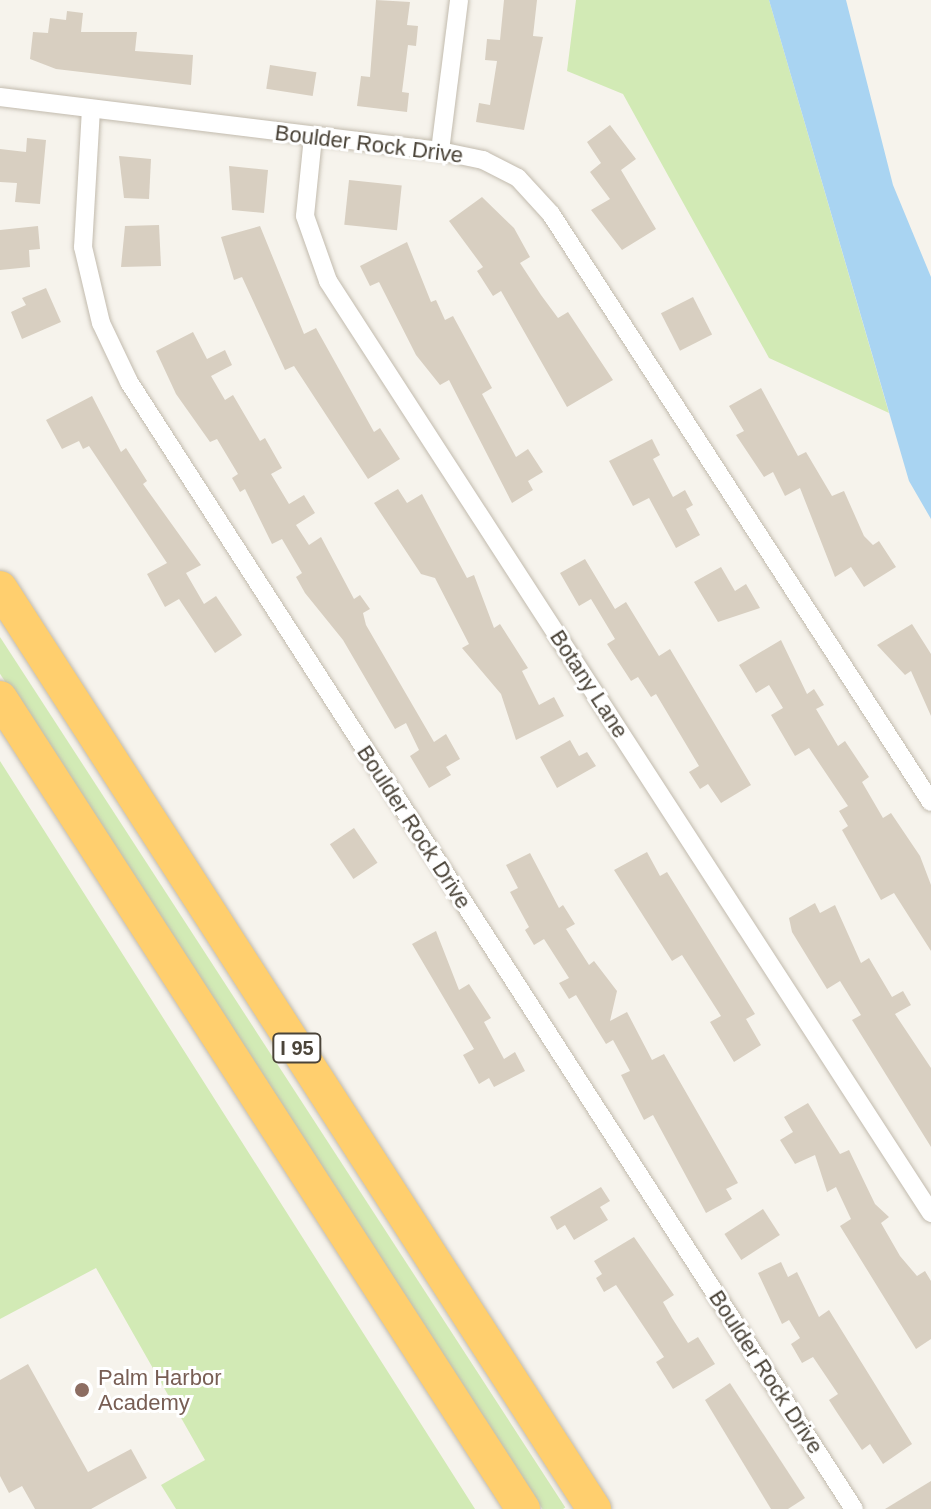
<!DOCTYPE html>
<html>
<head>
<meta charset="utf-8">
<style>
  body { margin:0 }
  #map { position:relative; width:931px; height:1509px; overflow:hidden; background:#f6f3ec; font-family:Arial,sans-serif }
  div>[style] { position:absolute }
  .green>* { inset:0; background:#d2eab5; transform-origin:0 0 }
  .water>* { inset:0; background:#a9d4f2 }
  .building>* { inset:0; background:#d8cfc1; transform-origin:0 0 }
  .roads { filter:drop-shadow(0 0 2px #c2bbae) drop-shadow(0 0 2px #c2bbae) }
  .street>* { height:18px; margin:-9px; padding:0 9px; transform-origin:9px; border-radius:9px; background:#fff }
  .highway>* { height:34px; margin:-17px; padding:0 17px; transform-origin:17px; border-radius:17px; background:#ffcf6e }
  .dots>* { width:22px; height:22px; translate:-50% -50%; box-sizing:border-box; border:4px solid #fff; border-radius:50% }
  span { translate:-50% -50%; white-space:nowrap; text-align:center; line-height:1.15; -webkit-text-stroke:6px #fff; paint-order:stroke }
  .shield-label span { padding:2px 6px; background:#fff; border:2px solid; border-radius:6px; -webkit-text-stroke-width:0 }
  .shield-label { font-size:20px; color:#4b4439; font-weight:700 }
  .street-label { font-size:22px; color:#4b4439 }
  .education-label { font-size:22px; color:#785e54 }
  .left { translate:0 -50%; text-align:left }
</style>
</head>
<body>
<div id="map">
  <div class="green">
    <div style="clip-path:polygon(576px 0,769px 0,889px 413px,769px 358px,623px 94px,567px 71px)"></div>
    <div style="left:0;top:637px;width:1038px;height:20px;rotate:57deg"></div>
    <div style="clip-path:polygon(0 761px,367px 1339px,475px 1509px,176px 1509px,161px 1485px,205px 1460px,96px 1268px,0 1319px)"></div>
  </div>
  <div class="water">
    <div style="clip-path:polygon(769px 0,846px 0,893px 185px,931px 277px,931px 519px,909px 481px)"></div>
  </div>
  <div class="building">
    <div style="clip-path:polygon(376px 0,410px 2px,407px 25px,418px 26px,416px 46px,408px 45px,402px 92px,409px 93px,407px 112px,357px 106px,361px 76px,370px 77px)"></div>
    <div style="clip-path:polygon(504px 0,537px 0,533px 36px,543px 37px,524px 130px,476px 122px,479px 103px,490px 105px,497px 61px,485px 60px,487px 39px,500px 40px)"></div>
    <div style="clip-path:polygon(67px 11px,83px 13px,81px 32px,137px 32px,135px 51px,193px 55px,191px 85px,56px 69px,30px 59px,33px 32px,48px 33px,50px 18px,66px 20px)"></div>
    <div style="left:270px;top:65px;width:47px;height:24px;rotate:9deg"></div>
    <div style="clip-path:polygon(610px 125px,636px 159px,621px 170px,656px 229px,622px 250px,591px 210px,610px 199px,590px 172px,601px 163px,587px 142px)"></div>
    <div style="clip-path:polygon(27px 138px,46px 140px,40px 204px,15px 202px,17px 183px,0 182px,0 149px,26px 152px)"></div>
    <div style="clip-path:polygon(119px 156px,151px 159px,149px 199px,124px 198px)"></div>
    <div style="clip-path:polygon(229px 166px,268px 170px,264px 213px,232px 210px)"></div>
    <div style="left:349px;top:180px;width:53px;height:45px;rotate:6deg"></div>
    <div style="clip-path:polygon(482px 197px,514px 228px,530px 257px,520px 263px,541px 295px,558px 318px,568px 312px,613px 380px,567px 407px,501px 291px,493px 296px,477px 271px,483px 267px,449px 221px)"></div>
    <div style="clip-path:polygon(159px 225px,161px 266px,121px 267px,125px 226px)"></div>
    <div style="clip-path:polygon(38px 226px,40px 249px,29px 250px,30px 267px,0 270px,0 230px)"></div>
    <div style="clip-path:polygon(260px 226px,304px 334px,316px 328px,374px 432px,380px 428px,400px 459px,368px 479px,294px 366px,285px 370px,242px 277px,234px 280px,221px 237px)"></div>
    <div style="clip-path:polygon(407px 242px,431px 302px,436px 300px,445px 320px,453px 316px,492px 388px,482px 394px,516px 457px,528px 449px,543px 472px,528px 481px,533px 490px,512px 503px,449px 380px,440px 385px,416px 355px,379px 282px,370px 286px,360px 266px)"></div>
    <div style="clip-path:polygon(46px 288px,61px 322px,22px 339px,11px 312px,26px 305px,22px 298px)"></div>
    <div style="left:693px;top:297px;width:42px;height:36px;rotate:63deg"></div>
    <div style="clip-path:polygon(193px 332px,207px 359px,225px 350px,232px 365px,211px 376px,225px 400px,233px 395px,260px 441px,265px 438px,282px 468px,271px 474px,289px 504px,304px 495px,315px 513px,296px 525px,309px 545px,321px 537px,354px 599px,360px 595px,370px 609px,363px 613px,366px 625px,434px 742px,446px 734px,460px 759px,446px 767px,451px 775px,429px 788px,410px 756px,419px 750px,406px 723px,395px 729px,343px 640px,305px 593px,296px 577px,302px 573px,282px 539px,272px 544px,245px 489px,240px 492px,232px 478px,238px 474px,217px 439px,210px 442px,176px 394px,156px 351px)"></div>
    <div style="clip-path:polygon(761px 388px,798px 456px,806px 452px,832px 496px,844px 491px,864px 536px,873px 545px,879px 541px,896px 567px,864px 587px,851px 567px,835px 577px,800px 488px,785px 496px,773px 472px,764px 477px,736px 435px,744px 431px,729px 406px)"></div>
    <div style="clip-path:polygon(92px 396px,121px 452px,126px 448px,147px 481px,143px 484px,201px 565px,186px 573px,204px 604px,216px 596px,242px 635px,215px 653px,179px 599px,165px 607px,147px 574px,167px 563px,89px 446px,83px 449px,79px 441px,62px 449px,46px 420px)"></div>
    <div style="clip-path:polygon(652px 439px,660px 455px,653px 459px,673px 497px,685px 490px,693px 505px,686px 509px,700px 535px,676px 548px,649px 498px,633px 506px,609px 461px)"></div>
    <div style="clip-path:polygon(398px 489px,407px 503px,422px 494px,467px 578px,474px 575px,494px 628px,500px 624px,528px 668px,522px 671px,539px 705px,554px 697px,564px 716px,516px 740px,501px 694px,462px 648px,469px 644px,435px 578px,421px 574px,374px 503px)"></div>
    <div style="clip-path:polygon(585px 559px,615px 609px,626px 602px,659px 656px,670px 649px,751px 785px,721px 803px,708px 784px,700px 789px,689px 772px,699px 766px,656px 694px,651px 697px,638px 677px,631px 681px,607px 644px,615px 639px,591px 599px,579px 606px,560px 573px)"></div>
    <div style="clip-path:polygon(721px 567px,735px 591px,746px 584px,760px 608px,718px 622px,694px 582px)"></div>
    <div style="clip-path:polygon(912px 624px,931px 654px,931px 716px,911px 671px,905px 675px,877px 645px)"></div>
    <div style="clip-path:polygon(781px 640px,807px 694px,814px 689px,824px 705px,816px 709px,838px 746px,845px 741px,869px 777px,862px 782px,883px 818px,891px 813px,920px 856px,931px 885px,931px 951px,894px 893px,881px 900px,842px 830px,848px 826px,839px 811px,848px 806px,809px 748px,795px 756px,771px 715px,783px 708px,769px 685px,756px 693px,739px 665px)"></div>
    <div style="clip-path:polygon(570px 740px,579px 756px,587px 752px,596px 766px,557px 788px,540px 757px)"></div>
    <div style="left:354px;top:828px;width:42px;height:29px;rotate:56deg"></div>
    <div style="clip-path:polygon(647px 852px,660px 876px,667px 872px,755px 1014px,746px 1019px,761px 1045px,734px 1062px,710px 1022px,721px 1016px,682px 955px,672px 961px,614px 870px)"></div>
    <div style="clip-path:polygon(530px 853px,559px 908px,563px 905px,575px 924px,566px 929px,589px 965px,594px 961px,617px 991px,610px 1021px,627px 1012px,652px 1060px,664px 1054px,738px 1183px,726px 1189px,732px 1199px,706px 1213px,653px 1115px,644px 1120px,621px 1075px,630px 1071px,613px 1040px,606px 1044px,576px 995px,569px 999px,559px 983px,569px 978px,544px 939px,534px 945px,525px 930px,529px 927px,510px 892px,518px 888px,506px 865px)"></div>
    <div style="clip-path:polygon(815px 903px,820px 913px,835px 905px,861px 963px,869px 958px,892px 997px,903px 991px,911px 1005px,895px 1014px,931px 1068px,931px 1147px,852px 1020px,861px 1015px,840px 981px,827px 989px,792px 932px,789px 918px)"></div>
    <div style="clip-path:polygon(436px 931px,459px 990px,469px 984px,491px 1018px,484px 1022px,504px 1059px,515px 1052px,525px 1071px,494px 1087px,489px 1078px,479px 1084px,463px 1055px,474px 1049px,412px 944px)"></div>
    <div style="clip-path:polygon(808px 1103px,840px 1154px,849px 1150px,875px 1204px,889px 1217px,881px 1223px,900px 1256px,917px 1276px,925px 1271px,931px 1281px,931px 1339px,916px 1349px,840px 1226px,851px 1219px,836px 1187px,827px 1192px,815px 1155px,795px 1164px,780px 1140px,793px 1132px,784px 1117px)"></div>
    <div style="clip-path:polygon(601px 1187px,610px 1201px,600px 1207px,608px 1220px,574px 1240px,565px 1225px,557px 1230px,550px 1217px)"></div>
    <div style="left:763px;top:1209px;width:31px;height:46px;rotate:57deg"></div>
    <div style="clip-path:polygon(634px 1237px,674px 1295px,663px 1302px,672px 1318px,688px 1343px,698px 1337px,715px 1364px,673px 1389px,656px 1362px,664px 1357px,616px 1285px,604px 1292px,596px 1278px,602px 1274px,594px 1261px)"></div>
    <div style="clip-path:polygon(781px 1262px,788px 1277px,797px 1272px,819px 1317px,829px 1310px,912px 1444px,883px 1464px,870px 1444px,862px 1450px,836px 1411px,829px 1400px,838px 1394px,813px 1357px,802px 1363px,791px 1344px,800px 1338px,789px 1320px,782px 1324px,758px 1273px)"></div>
    <div style="clip-path:polygon(28px 1364px,88px 1472px,131px 1449px,147px 1478px,91px 1509px,35px 1509px,22px 1486px,9px 1493px,0 1476px,0 1380px)"></div>
    <div style="clip-path:polygon(730px 1383px,805px 1498px,788px 1509px,771px 1509px,705px 1400px)"></div>
    <div style="clip-path:polygon(931px 1481px,931px 1509px,885px 1509px)"></div>
  </div>
  <div class="roads">
    <div class="street">
      <div style="left:0;top:97px;width:443px;rotate:7deg"></div>
      <div style="left:440px;top:151px;width:44px;rotate:11.8deg"></div>
      <div style="left:483px;top:160px;width:39px;rotate:27deg"></div>
      <div style="left:518px;top:178px;width:49px;rotate:47.5deg"></div>
      <div style="left:551px;top:214px;width:700px;rotate:57.13deg"></div>
      <div style="left:91px;top:109px;width:138px;rotate:93.3deg"></div>
      <div style="left:83px;top:247px;width:78px;rotate:76.7deg"></div>
      <div style="left:101px;top:323px;width:65px;rotate:64.6deg"></div>
      <div style="left:129px;top:382px;width:1340px;rotate:57.25deg"></div>
      <div style="left:313px;top:137px;width:79px;rotate:95.8deg"></div>
      <div style="left:305px;top:216px;width:69px;rotate:70.5deg"></div>
      <div style="left:328px;top:281px;width:1110px;rotate:57.1deg"></div>
      <div style="left:440px;top:151px;width:152px;rotate:-82.8deg"></div>
    </div>
    <div class="highway">
      <div style="left:0;top:588px;width:1096px;rotate:57.18deg"></div>
      <div style="left:0;top:698px;width:965px;rotate:57.18deg"></div>
    </div>
  </div>
  <div class="dots">
    <div style="left:82px;top:1390px;background:#8d6e63"></div>
  </div>
  <div class="shield-label">
    <span style="left:297px;top:1048px">I 95</span>
  </div>
  <div class="street-label">
    <span style="left:369px;top:144px;rotate:7deg">Boulder Rock Drive</span>
    <span style="left:589px;top:684px;rotate:57deg">Botany Lane</span>
    <span style="left:414px;top:827px;rotate:57deg">Boulder Rock Drive</span>
    <span style="left:766px;top:1372px;rotate:57deg">Boulder Rock Drive</span>
  </div>
  <div class="education-label">
    <span class="left" style="left:98px;top:1390px">Palm Harbor<br>Academy</span>
  </div>
</div>
</body>
</html>
